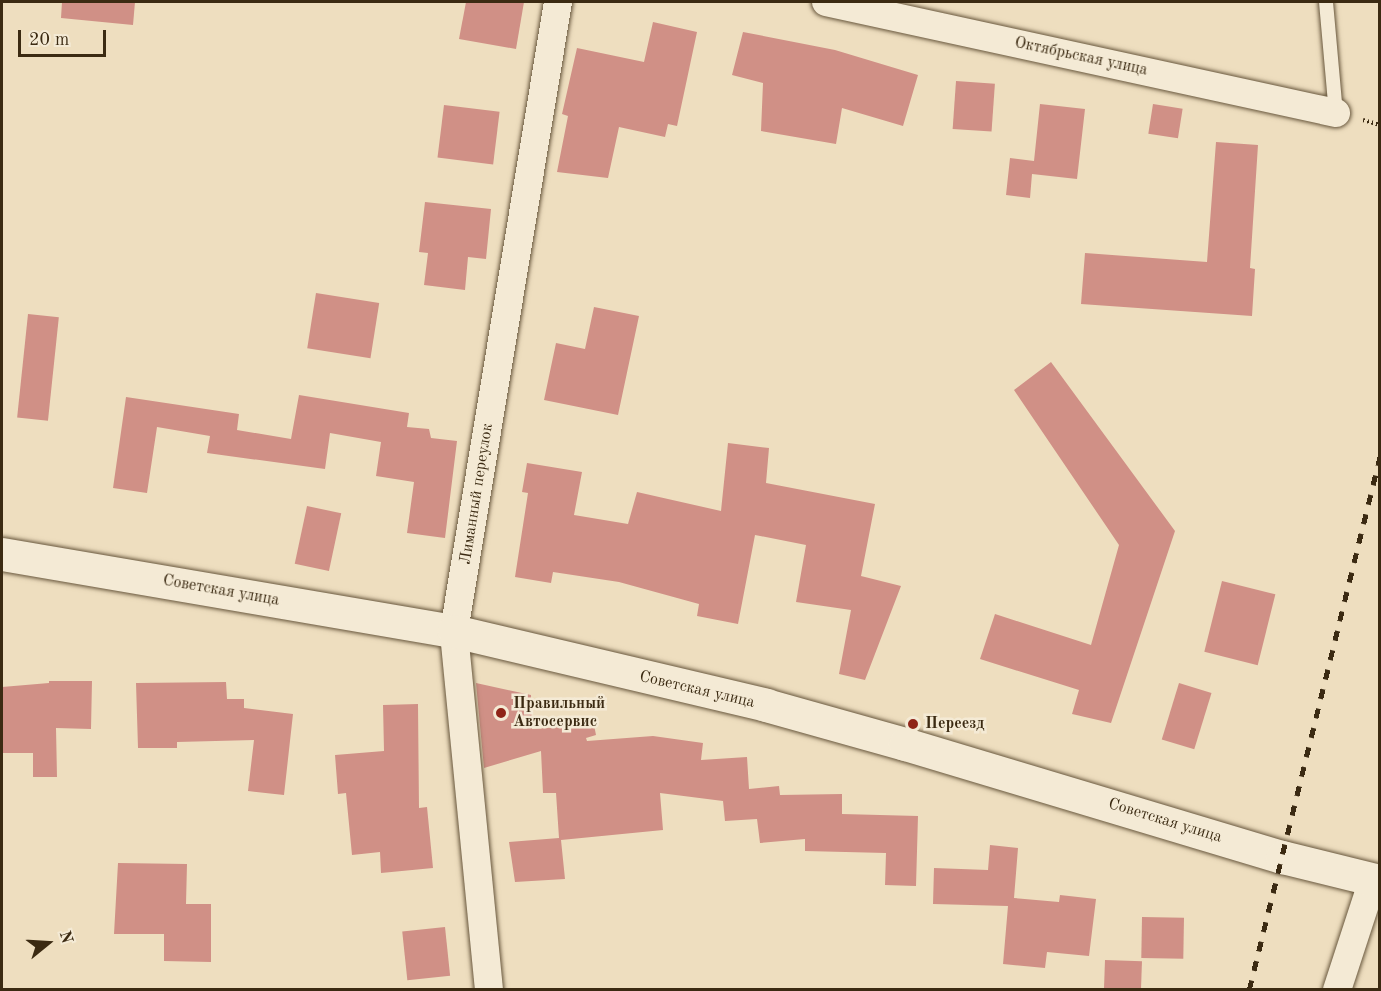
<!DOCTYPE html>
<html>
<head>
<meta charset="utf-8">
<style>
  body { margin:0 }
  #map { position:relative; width:1381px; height:991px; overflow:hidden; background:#eedebf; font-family:"Old Standard TT",serif }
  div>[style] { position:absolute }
  .building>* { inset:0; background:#d09086; transform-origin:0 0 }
  .path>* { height:4px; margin-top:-2px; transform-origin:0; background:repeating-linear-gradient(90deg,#3b2a12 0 1.5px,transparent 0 4.5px) }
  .roads { filter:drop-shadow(0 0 2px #68573d) drop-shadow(0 0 2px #68573d) }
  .service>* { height:14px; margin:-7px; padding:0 7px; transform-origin:7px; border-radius:7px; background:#f4ead5 }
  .minor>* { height:28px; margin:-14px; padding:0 14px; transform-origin:14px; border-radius:14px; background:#f4ead5 }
  .tertiary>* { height:33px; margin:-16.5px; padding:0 16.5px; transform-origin:16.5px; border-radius:16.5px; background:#f4ead5 }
  .rail>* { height:4.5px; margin-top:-2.25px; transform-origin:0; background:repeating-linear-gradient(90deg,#3b2a12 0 10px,transparent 0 20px) }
  .dots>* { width:16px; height:16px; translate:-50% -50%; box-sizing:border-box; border:3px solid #f4ead5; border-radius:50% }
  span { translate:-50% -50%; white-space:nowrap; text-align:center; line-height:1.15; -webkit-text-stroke:5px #f4ead5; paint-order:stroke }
  .street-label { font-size:16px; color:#3b2a12 }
  .poi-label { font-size:16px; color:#3b2a12; font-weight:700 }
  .left { translate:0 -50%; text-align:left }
  .frame { position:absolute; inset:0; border:3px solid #3b2a12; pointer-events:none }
  .north { position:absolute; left:18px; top:913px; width:60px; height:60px; -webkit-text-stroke:4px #f4ead5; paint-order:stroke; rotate:72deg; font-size:16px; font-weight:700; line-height:24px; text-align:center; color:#3b2a12 }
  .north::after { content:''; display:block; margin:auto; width:21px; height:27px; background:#3b2a12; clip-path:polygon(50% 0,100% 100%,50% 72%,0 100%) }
  .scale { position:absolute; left:18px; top:30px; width:88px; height:27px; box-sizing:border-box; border:3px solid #3b2a12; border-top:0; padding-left:8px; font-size:18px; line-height:21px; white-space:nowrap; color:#3b2a12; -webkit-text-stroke:4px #f4ead5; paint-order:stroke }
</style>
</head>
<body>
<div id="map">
  <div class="building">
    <div style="clip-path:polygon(62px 2px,135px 2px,133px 25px,61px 18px)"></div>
    <div style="clip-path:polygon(466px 2px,524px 2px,516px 49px,459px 39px)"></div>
    <div style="clip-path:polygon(653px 22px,697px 32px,677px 126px,668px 124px,665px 137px,619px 127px,608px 178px,557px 172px,568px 116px,562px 114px,577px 48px,644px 62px)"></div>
    <div style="clip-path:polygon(743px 32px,835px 50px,918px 75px,903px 126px,842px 108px,836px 144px,761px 131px,763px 83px,732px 75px)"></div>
    <div style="left:956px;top:81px;width:39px;height:48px;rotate:4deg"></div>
    <div style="clip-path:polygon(1040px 104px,1085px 109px,1077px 179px,1032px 174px,1030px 198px,1006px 195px,1010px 158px,1034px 161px)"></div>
    <div style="left:1153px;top:104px;width:30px;height:30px;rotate:9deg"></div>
    <div style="left:444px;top:105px;width:56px;height:53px;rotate:7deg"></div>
    <div style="clip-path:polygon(1216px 142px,1258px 145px,1250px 268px,1255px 269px,1252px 316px,1081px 304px,1085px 253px,1207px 262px)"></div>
    <div style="clip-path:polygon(425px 202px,491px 209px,486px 259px,468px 257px,465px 290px,424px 285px,428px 253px,419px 252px)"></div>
    <div style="left:316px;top:293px;width:64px;height:56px;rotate:9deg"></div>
    <div style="clip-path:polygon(594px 307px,639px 316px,618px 415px,544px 400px,556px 343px,585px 349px)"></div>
    <div style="left:28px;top:314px;width:31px;height:104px;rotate:6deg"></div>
    <div style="clip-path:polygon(1051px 362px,1175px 531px,1111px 723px,1072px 714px,1079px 690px,980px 659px,995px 614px,1091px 645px,1119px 545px,1014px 390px)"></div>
    <div style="clip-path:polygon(299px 395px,409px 413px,407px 427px,429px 429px,431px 438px,457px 441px,445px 538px,407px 533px,414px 482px,376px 476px,381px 442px,330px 433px,325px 469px,207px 453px,210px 436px,157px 427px,147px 493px,113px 488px,126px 397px,239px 414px,237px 430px,291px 439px)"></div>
    <div style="clip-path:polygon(728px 443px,769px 448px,766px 483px,875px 504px,861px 576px,901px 586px,865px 680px,839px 674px,851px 610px,796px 602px,806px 545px,755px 535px,738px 624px,697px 616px,699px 604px,619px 582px,553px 572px,551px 583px,515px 577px,528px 493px,522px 492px,527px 463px,582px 472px,574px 515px,628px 524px,637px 492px,721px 511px)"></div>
    <div style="left:307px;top:506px;width:35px;height:59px;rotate:12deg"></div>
    <div style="left:1222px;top:581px;width:55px;height:73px;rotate:14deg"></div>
    <div style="clip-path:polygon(49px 681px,92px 681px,91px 729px,56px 728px,57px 777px,33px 777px,33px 753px,2px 753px,2px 687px,49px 683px)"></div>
    <div style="clip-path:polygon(226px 682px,227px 699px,244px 699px,244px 708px,293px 714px,284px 795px,248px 791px,254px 740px,177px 742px,177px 748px,138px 748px,136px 683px)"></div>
    <div style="clip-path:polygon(476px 683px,531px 695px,532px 729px,594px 725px,596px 735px,586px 738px,587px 741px,653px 736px,703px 743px,701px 760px,747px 757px,749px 789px,779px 786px,780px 795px,842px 794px,842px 814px,918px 816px,916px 886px,885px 885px,886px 853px,805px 851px,805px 839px,760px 843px,757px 819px,725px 821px,723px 801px,660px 793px,663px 830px,561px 840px,565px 879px,515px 882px,509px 842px,559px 838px,556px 793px,543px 793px,541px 751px,484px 768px)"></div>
    <div style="left:1179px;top:683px;width:34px;height:59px;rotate:17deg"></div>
    <div style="clip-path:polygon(418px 704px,419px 808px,427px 807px,433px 868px,381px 873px,380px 852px,352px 855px,346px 793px,338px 794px,335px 755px,384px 751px,383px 705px)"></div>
    <div style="clip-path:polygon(990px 845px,1018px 848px,1014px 898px,1059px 902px,1060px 895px,1096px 899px,1089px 956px,1047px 952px,1045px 968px,1003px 964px,1008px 906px,933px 904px,934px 868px,988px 870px)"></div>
    <div style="clip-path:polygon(118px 863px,187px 864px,186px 904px,211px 904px,211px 962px,164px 961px,164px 934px,114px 934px)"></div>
    <div style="left:1142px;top:917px;width:42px;height:41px;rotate:1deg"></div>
    <div style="left:445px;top:927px;width:49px;height:43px;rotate:84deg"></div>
    <div style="left:1105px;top:960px;width:37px;height:30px;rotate:2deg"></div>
  </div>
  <div class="path">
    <div style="left:1363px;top:120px;width:18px;rotate:16deg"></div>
  </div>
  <div class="roads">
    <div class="service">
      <div style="left:1326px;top:2px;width:111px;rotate:84.9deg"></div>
    </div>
    <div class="minor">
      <div style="left:826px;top:2px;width:522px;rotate:12.28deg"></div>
      <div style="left:489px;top:990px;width:361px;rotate:-95.6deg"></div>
      <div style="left:454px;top:631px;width:638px;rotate:-80.61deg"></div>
      <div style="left:1337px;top:990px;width:116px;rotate:-71.9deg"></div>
    </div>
    <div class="tertiary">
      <div style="left:2px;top:554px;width:459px;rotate:9.7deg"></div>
      <div style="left:454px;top:631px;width:321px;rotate:13.3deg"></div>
      <div style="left:766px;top:705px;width:144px;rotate:15.7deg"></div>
      <div style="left:905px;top:744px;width:394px;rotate:16.7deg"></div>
      <div style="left:1282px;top:857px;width:101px;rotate:13.8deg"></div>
    </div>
  </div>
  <div class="rail">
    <div style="left:1249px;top:990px;width:550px;rotate:-76.22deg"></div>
  </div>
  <div class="dots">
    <div style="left:501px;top:713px;background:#8f2418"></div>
    <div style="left:913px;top:724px;background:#8f2418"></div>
  </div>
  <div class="street-label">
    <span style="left:1081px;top:57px;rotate:12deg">Октябрьская улица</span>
    <span style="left:477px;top:494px;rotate:-81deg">Лиманный переулок</span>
    <span style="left:221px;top:591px;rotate:10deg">Советская улица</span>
    <span style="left:697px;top:690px;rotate:13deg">Советская улица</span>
    <span style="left:1165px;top:821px;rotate:17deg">Советская улица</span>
  </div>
  <div class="poi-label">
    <span class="left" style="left:513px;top:713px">Правильный<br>Автосервис</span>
    <span class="left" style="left:925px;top:724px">Переезд</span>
  </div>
  <div class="frame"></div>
  <div class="north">N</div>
  <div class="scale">20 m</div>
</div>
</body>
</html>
